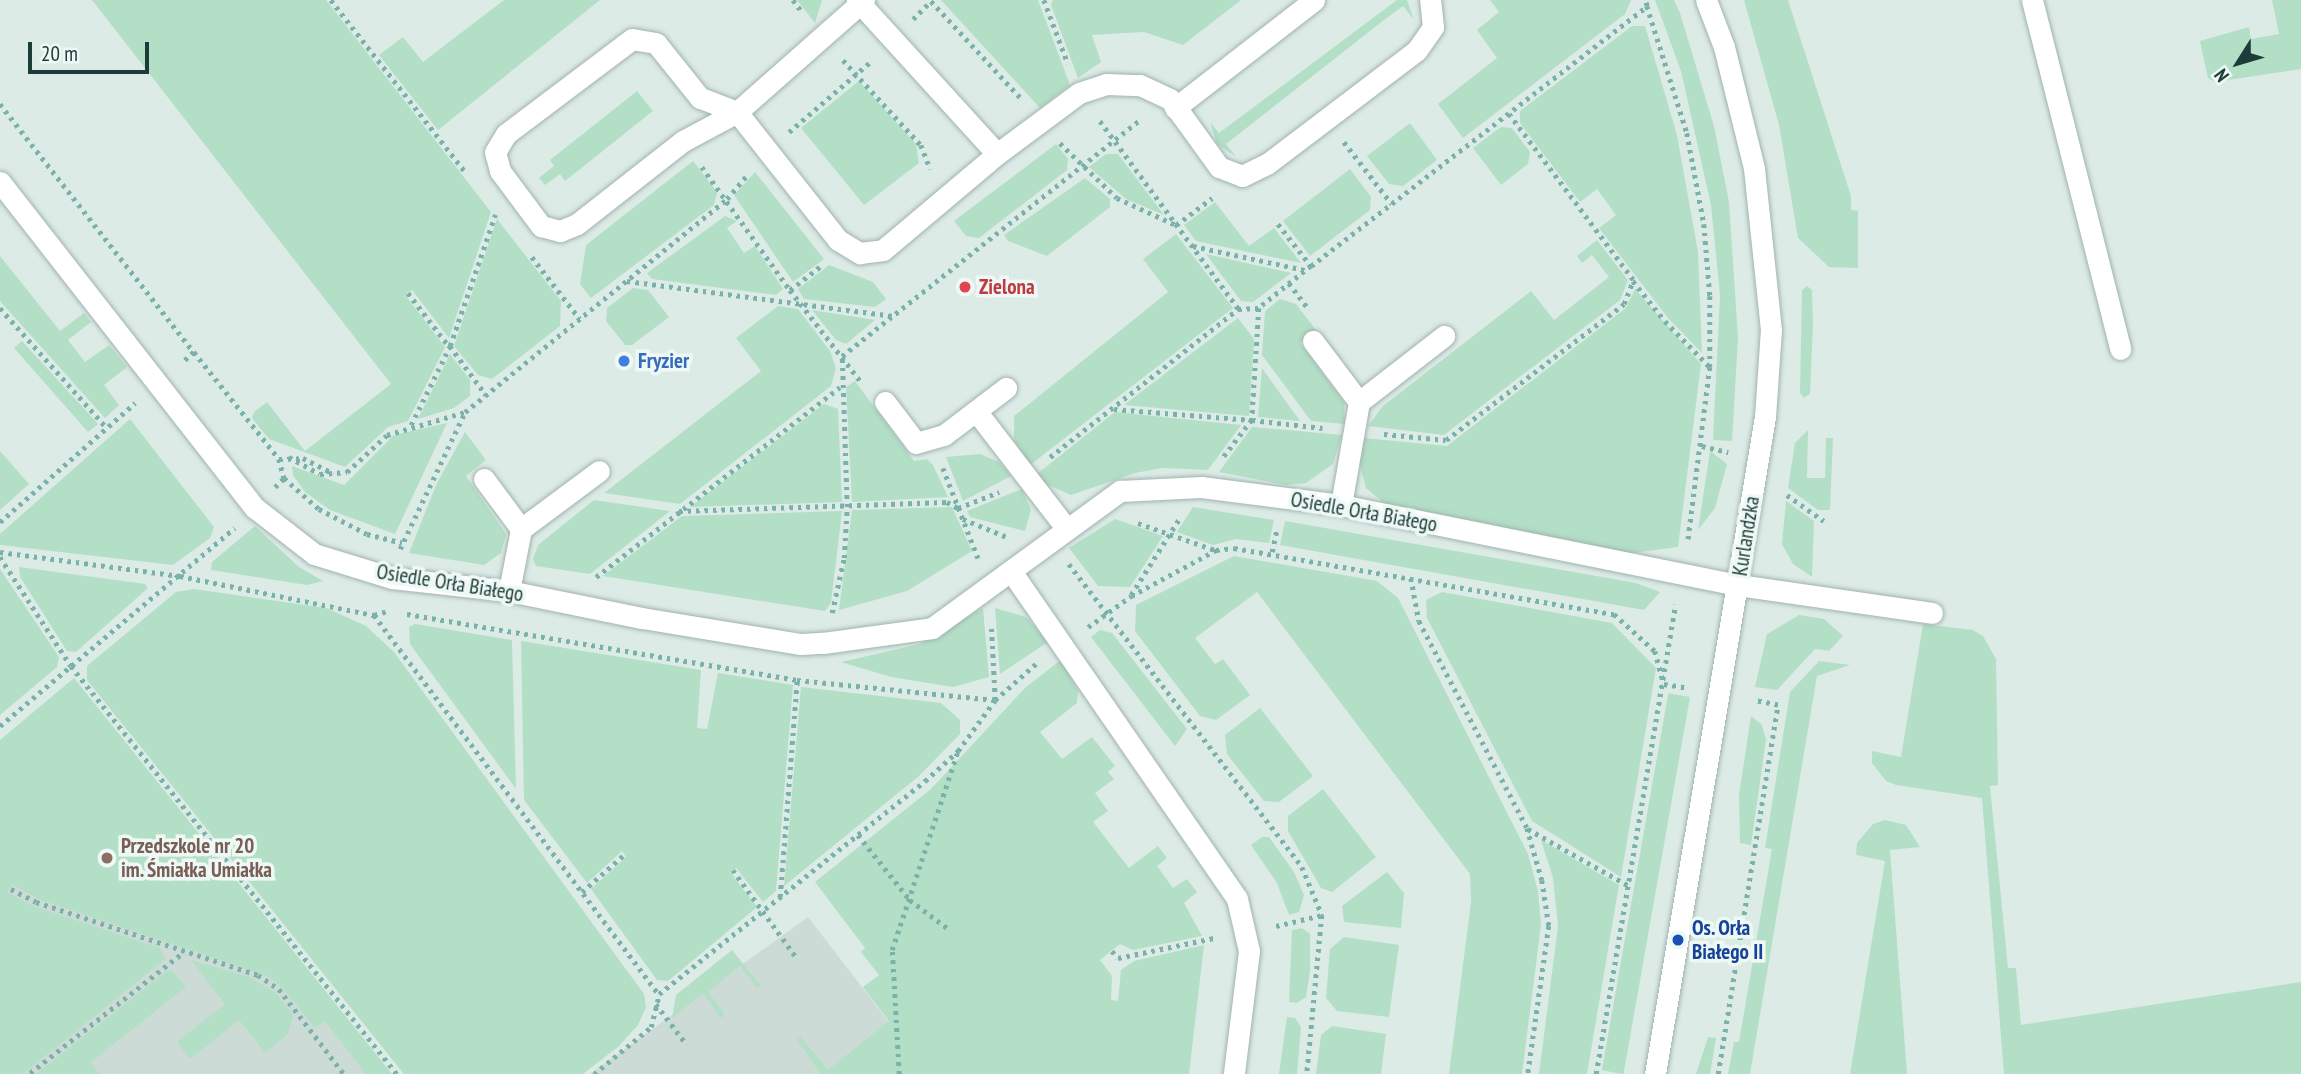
<!DOCTYPE html>
<html>
<head>
<meta charset="utf-8">
<style>
  body { margin:0 }
  #map { position:relative; width:2301px; height:1074px; overflow:hidden; background:#ddebe7; font-family:"PT Sans Narrow",sans-serif }
  div>[style] { position:absolute }
  .built>* { inset:0; background:#ccdbd6 }
  .green>* { inset:0; background:#b3dfc6; transform-origin:0 0 }
  .path>* { height:4.5px; margin-top:-2.25px; transform-origin:0; background:repeating-linear-gradient(90deg,#7ab2a9 0 3.5px,transparent 0 8.5px) }
  .roads { filter:drop-shadow(0 0 2px #a0b3af) drop-shadow(0 0 2px #a0b3af) }
  .minor>* { height:21px; margin:-10.5px; padding:0 10.5px; transform-origin:10.5px; border-radius:10.5px; background:#fff }
  .dots>* { width:19px; height:19px; translate:-50% -50%; box-sizing:border-box; border:4px solid #eef8f4; border-radius:50% }
  span { translate:-50% -50%; white-space:nowrap; text-align:center; line-height:1.15; -webkit-text-stroke:7px #eef8f4; paint-order:stroke }
  .health-label { font-size:21px; color:#be3a42; font-weight:700 }
  .left { translate:0 -50%; text-align:left }
  .shop-label { font-size:21px; color:#366cbe; font-weight:700 }
  .street-label { font-size:21px; color:#1d3c39 }
  .education-label { font-size:21px; color:#785e54; font-weight:700 }
  .transit-label { font-size:21px; color:#164399; font-weight:700 }
  .north { position:absolute; left:2203px; top:28px; width:70px; height:70px; -webkit-text-stroke:5px #eef8f4; paint-order:stroke; rotate:233deg; font-size:19px; font-weight:700; line-height:28px; text-align:center; color:#1d3c39 }
  .north::after { content:''; display:block; margin:auto; width:24px; height:32px; background:#1d3c39; clip-path:polygon(50% 0,100% 100%,50% 72%,0 100%) }
  .scale { position:absolute; left:28px; top:42px; width:121px; height:32px; box-sizing:border-box; border:4px solid #1d3c39; border-top:0; padding-left:9px; font-size:21px; line-height:24px; white-space:nowrap; color:#1d3c39; -webkit-text-stroke:5px #eef8f4; paint-order:stroke }
</style>
</head>
<body>
<div id="map">
  <div class="built">
    <div style="clip-path:polygon(0 745px,387px 1074px,0 1074px)"></div>
    <div style="clip-path:polygon(808px 917px,929px 1074px,590px 1074px)"></div>
  </div>
  <div class="green">
    <div style="clip-path:polygon(92px 0,326px 0,491px 212px,449px 338px,412px 290px,405px 295px,445px 347px,408px 421px,388px 427px,345px 467px,269px 439px,252px 418px,254px 412px,267px 402px,305px 451px,391px 384px)"></div>
    <div style="clip-path:polygon(504px 0,600px 0,438px 130px,379px 55px,403px 37px,423px 62px)"></div>
    <div style="clip-path:polygon(797px 0,822px 0,815px 23px)"></div>
    <div style="clip-path:polygon(941px 0,1038px 0,1070px 85px,1040px 108px)"></div>
    <div style="clip-path:polygon(1053px 0,1241px 0,1183px 45px,1144px 32px,1092px 35px,1101px 62px,1078px 78px,1051px 5px)"></div>
    <div style="clip-path:polygon(1397px 0,1407px 0,1414px 20px,1403px 6px,1384px 20px,1226px 144px,1236px 157px,1217px 144px,1210px 122px,1219px 133px)"></div>
    <div style="clip-path:polygon(1490px 0,1631px 0,1625px 14px,1463px 138px,1438px 104px,1497px 58px,1477px 30px,1499px 12px)"></div>
    <div style="clip-path:polygon(1655px 0,1674px 0,1680px 13px,1714px 126px,1729px 202px,1738px 337px,1732px 441px,1713px 440px,1720px 295px,1711px 205px,1681px 71px)"></div>
    <div style="clip-path:polygon(1744px 0,1788px 0,1851px 196px,1851px 210px,1858px 211px,1858px 268px,1829px 267px,1798px 238px,1779px 125px)"></div>
    <div style="clip-path:polygon(2272px 0,2301px 0,2301px 69px,2215px 82px,2208px 78px,2200px 41px,2249px 27px,2251px 39px,2279px 34px)"></div>
    <div style="clip-path:polygon(1632px 26px,1645px 26px,1677px 135px,1698px 252px,1702px 353px,1668px 318px,1599px 228px,1616px 215px,1597px 189px,1580px 202px,1520px 123px,1520px 111px)"></div>
    <div style="clip-path:polygon(859px 81px,916px 144px,919px 163px,864px 205px,801px 128px)"></div>
    <div style="clip-path:polygon(637px 91px,653px 111px,565px 181px,560px 174px,545px 185px,539px 178px,554px 166px,550px 160px)"></div>
    <div style="clip-path:polygon(1410px 123px,1437px 160px,1403px 186px,1389px 184px,1367px 156px)"></div>
    <div style="clip-path:polygon(1501px 127px,1512px 128px,1530px 152px,1528px 164px,1501px 185px,1473px 148px)"></div>
    <div style="clip-path:polygon(1056px 144px,1068px 159px,1067px 170px,979px 238px,966px 236px,954px 221px)"></div>
    <div style="clip-path:polygon(1106px 154px,1118px 154px,1164px 215px,1126px 199px,1089px 167px)"></div>
    <div style="clip-path:polygon(693px 161px,717px 192px,714px 205px,591px 298px,580px 284px,586px 245px)"></div>
    <div style="clip-path:polygon(1350px 169px,1371px 197px,1370px 210px,1310px 256px,1283px 221px)"></div>
    <div style="clip-path:polygon(755px 172px,824px 259px,793px 282px,734px 195px)"></div>
    <div style="clip-path:polygon(1085px 178px,1110px 199px,1110px 207px,1047px 256px,1008px 241px,1004px 235px)"></div>
    <div style="clip-path:polygon(1215px 202px,1249px 246px,1274px 228px,1301px 263px,1196px 241px,1184px 225px)"></div>
    <div style="clip-path:polygon(725px 216px,737px 221px,727px 228px,744px 253px,755px 246px,783px 289px,776px 295px,652px 279px,647px 273px)"></div>
    <div style="clip-path:polygon(497px 219px,561px 301px,560px 326px,492px 379px,478px 375px,454px 346px)"></div>
    <div style="clip-path:polygon(1176px 234px,1233px 308px,1030px 465px,1014px 440px,1014px 416px,1168px 292px,1143px 259px)"></div>
    <div style="clip-path:polygon(1597px 240px,1628px 280px,1620px 300px,1444px 435px,1368px 426px,1383px 406px,1531px 291px,1554px 320px,1609px 277px,1592px 255px,1582px 263px,1577px 256px)"></div>
    <div style="clip-path:polygon(1206px 254px,1291px 273px,1253px 302px,1241px 301px)"></div>
    <div style="clip-path:polygon(0 256px,60px 331px,84px 313px,91px 322px,68px 340px,85px 362px,109px 345px,127px 367px,104px 385px,119px 405px,105px 418px,0 301px)"></div>
    <div style="clip-path:polygon(829px 265px,873px 282px,886px 299px,875px 307px,804px 299px,798px 289px)"></div>
    <div style="clip-path:polygon(1807px 286px,1812px 290px,1813px 323px,1810px 394px,1804px 398px,1800px 393px,1802px 290px)"></div>
    <div style="clip-path:polygon(633px 288px,648px 290px,669px 317px,632px 345px,625px 345px,606px 321px,607px 308px)"></div>
    <div style="clip-path:polygon(1635px 289px,1701px 364px,1678px 547px,1632px 553px,1384px 503px,1366px 488px,1359px 462px,1364px 438px,1447px 446px,1626px 308px)"></div>
    <div style="clip-path:polygon(1280px 299px,1296px 304px,1316px 330px,1300px 343px,1344px 402px,1345px 424px,1311px 421px,1262px 355px,1265px 311px)"></div>
    <div style="clip-path:polygon(778px 306px,798px 309px,830px 351px,836px 368px,831px 386px,680px 504px,604px 493px,761px 371px,736px 338px)"></div>
    <div style="clip-path:polygon(812px 310px,875px 320px,846px 344px,836px 340px)"></div>
    <div style="clip-path:polygon(1238px 318px,1254px 339px,1249px 416px,1124px 405px)"></div>
    <div style="clip-path:polygon(22px 341px,98px 424px,88px 432px,14px 348px)"></div>
    <div style="clip-path:polygon(450px 354px,470px 380px,470px 396px,454px 408px,418px 419px)"></div>
    <div style="clip-path:polygon(1262px 368px,1300px 421px,1258px 417px)"></div>
    <div style="clip-path:polygon(855px 381px,914px 461px,927px 459px,933px 465px,948px 497px,852px 502px,846px 387px)"></div>
    <div style="clip-path:polygon(824px 404px,838px 409px,842px 502px,690px 507px)"></div>
    <div style="clip-path:polygon(1115px 412px,1241px 425px,1208px 470px,1162px 468px,1135px 473px,1071px 495px,1046px 484px,1037px 474px)"></div>
    <div style="clip-path:polygon(130px 419px,214px 527px,210px 538px,173px 565px,0 545px,0 534px)"></div>
    <div style="clip-path:polygon(447px 423px,395px 534px,330px 510px,305px 492px,293px 475px,292px 466px,344px 485px,394px 435px)"></div>
    <div style="clip-path:polygon(1252px 427px,1342px 435px,1333px 464px,1306px 483px,1286px 485px,1219px 472px)"></div>
    <div style="clip-path:polygon(1808px 430px,1807px 478px,1825px 478px,1826px 438px,1833px 438px,1830px 510px,1818px 510px,1788px 488px,1795px 443px)"></div>
    <div style="clip-path:polygon(465px 432px,486px 460px,466px 476px,506px 534px,501px 553px,484px 565px,409px 553px,436px 485px)"></div>
    <div style="clip-path:polygon(0 451px,29px 484px,0 510px)"></div>
    <div style="clip-path:polygon(1710px 451px,1727px 464px,1715px 508px,1698px 530px)"></div>
    <div style="clip-path:polygon(980px 454px,999px 462px,1011px 476px,963px 501px,946px 457px)"></div>
    <div style="clip-path:polygon(1022px 489px,1031px 510px,1025px 531px,970px 517px,967px 511px)"></div>
    <div style="clip-path:polygon(594px 500px,670px 511px,590px 574px,536px 566px,533px 559px,538px 545px)"></div>
    <div style="clip-path:polygon(1786px 501px,1814px 521px,1812px 577px,1793px 564px,1782px 544px)"></div>
    <div style="clip-path:polygon(952px 507px,972px 551px,907px 591px,839px 610px,852px 510px)"></div>
    <div style="clip-path:polygon(1193px 507px,1274px 520px,1269px 543px,1236px 539px,1213px 545px,1177px 532px)"></div>
    <div style="clip-path:polygon(842px 511px,831px 603px,825px 611px,603px 576px,682px 516px)"></div>
    <div style="clip-path:polygon(1115px 519px,1163px 536px,1130px 587px,1098px 586px,1069px 548px)"></div>
    <div style="clip-path:polygon(1285px 521px,1636px 583px,1660px 592px,1644px 610px,1280px 545px)"></div>
    <div style="clip-path:polygon(255px 526px,299px 567px,323px 581px,307px 585px,211px 570px,212px 562px)"></div>
    <div style="clip-path:polygon(1234px 556px,1377px 581px,1398px 598px,1528px 854px,1538px 891px,1541px 925px,1522px 1074px,1449px 1074px,1471px 902px,1470px 874px,1257px 592px,1195px 638px,1215px 664px,1223px 659px,1250px 695px,1216px 720px,1200px 716px,1135px 631px,1136px 605px)"></div>
    <div style="clip-path:polygon(19px 567px,145px 584px,148px 588px,76px 652px,67px 651px,20px 577px)"></div>
    <div style="clip-path:polygon(0 569px,59px 657px,57px 667px,0 715px)"></div>
    <div style="clip-path:polygon(194px 589px,326px 608px,366px 626px,394px 652px,644px 994px,646px 1007px,638px 1025px,619px 1046px,583px 1074px,404px 1074px,87px 680px,87px 666px,176px 592px)"></div>
    <div style="clip-path:polygon(1442px 592px,1612px 623px,1656px 668px,1621px 877px,1532px 821px,1427px 618px,1426px 600px)"></div>
    <div style="clip-path:polygon(983px 608px,989px 677px,953px 687px,891px 677px,841px 662px,920px 644px)"></div>
    <div style="clip-path:polygon(995px 608px,1026px 617px,1048px 642px,1000px 674px)"></div>
    <div style="clip-path:polygon(1799px 615px,1824px 619px,1843px 636px,1829px 651px,1815px 649px,1777px 690px,1755px 687px,1767px 634px)"></div>
    <div style="clip-path:polygon(415px 624px,512px 640px,516px 789px,410px 644px,409px 627px)"></div>
    <div style="clip-path:polygon(1923px 624px,1973px 630px,1983px 636px,1996px 659px,1998px 785px,1990px 786px,2008px 968px,2016px 968px,2021px 1025px,2301px 982px,2301px 1074px,2004px 1074px,1982px 798px,1896px 785px,1886px 781px,1872px 763px,1872px 751px,1901px 757px)"></div>
    <div style="clip-path:polygon(1100px 630px,1112px 633px,1187px 729px,1175px 746px,1091px 637px)"></div>
    <div style="clip-path:polygon(521px 641px,701px 670px,697px 728px,707px 729px,718px 673px,793px 685px,776px 891px,763px 902px,736px 868px,730px 872px,757px 907px,668px 981px,657px 980px,591px 889px,626px 857px,622px 851px,587px 883px,524px 800px)"></div>
    <div style="clip-path:polygon(1061px 660px,1078px 691px,1077px 703px,1040px 732px,1062px 759px,1092px 737px,1115px 766px,1108px 772px,1114px 779px,1095px 793px,1108px 811px,1093px 822px,1129px 868px,1158px 846px,1167px 858px,1157px 866px,1173px 888px,1187px 879px,1197px 892px,1184px 903px,1202px 936px,1133px 950px,1120px 944px,1100px 960px,1112px 976px,1111px 1000px,1118px 1001px,1121px 970px,1134px 961px,1204px 945px,1189px 1074px,821px 1074px,797px 1040px,801px 1037px,828px 1070px,889px 1021px,863px 987px,879px 975px,861px 952px,865px 948px,815px 882px,931px 789px,1026px 687px)"></div>
    <div style="clip-path:polygon(1819px 661px,1850px 665px,1817px 676px,1750px 1074px,1728px 1074px,1734px 1042px,1739px 1042px,1772px 849px,1765px 848px,1790px 692px)"></div>
    <div style="clip-path:polygon(74px 678px,392px 1074px,366px 1074px,325px 1021px,315px 1028px,282px 987px,267px 976px,38px 899px,12px 884px,7px 892px,33px 906px,160px 948px,165px 959px,23px 1074px,0 1074px,0 740px)"></div>
    <div style="clip-path:polygon(801px 687px,941px 703px,960px 720px,960px 734px,919px 776px,784px 886px)"></div>
    <div style="left:1690px;top:697px;width:383px;height:22px;rotate:100deg"></div>
    <div style="clip-path:polygon(1260px 708px,1313px 776px,1279px 802px,1264px 801px,1227px 754px,1225px 735px)"></div>
    <div style="clip-path:polygon(1751px 716px,1762px 725px,1766px 740px,1751px 845px,1740px 843px,1739px 795px)"></div>
    <div style="clip-path:polygon(1323px 789px,1376px 857px,1332px 892px,1321px 888px,1288px 831px,1288px 816px)"></div>
    <div style="clip-path:polygon(1885px 820px,1906px 825px,1920px 847px,1890px 850px,1907px 1074px,1850px 1074px,1885px 861px,1856px 855px,1857px 843px,1873px 824px)"></div>
    <div style="clip-path:polygon(1262px 837px,1269px 837px,1294px 872px,1304px 895px,1299px 912px,1289px 915px,1277px 883px,1251px 845px)"></div>
    <div style="clip-path:polygon(1541px 840px,1619px 885px,1587px 1074px,1539px 1074px,1558px 926px,1553px 878px)"></div>
    <div style="clip-path:polygon(1387px 872px,1404px 893px,1401px 928px,1344px 922px,1342px 906px)"></div>
    <div style="clip-path:polygon(1302px 928px,1310px 934px,1310px 971px,1306px 997px,1297px 1003px,1289px 1002px,1292px 930px)"></div>
    <div style="clip-path:polygon(1344px 937px,1399px 945px,1389px 1017px,1337px 1011px,1326px 998px,1330px 949px)"></div>
    <div style="clip-path:polygon(732px 950px,761px 986px,757px 988px,740px 966px,708px 992px,725px 1014px,721px 1018px,703px 993px,672px 1018px,676px 995px)"></div>
    <div style="clip-path:polygon(191px 960px,249px 977px,275px 992px,293px 1015px,288px 1034px,265px 1053px,239px 1020px,190px 1059px,177px 1042px,225px 1004px)"></div>
    <div style="clip-path:polygon(167px 971px,173px 971px,186px 987px,91px 1062px,99px 1074px,36px 1074px)"></div>
    <div style="clip-path:polygon(1287px 1017px,1295px 1018px,1301px 1027px,1297px 1074px,1279px 1074px)"></div>
    <div style="clip-path:polygon(1332px 1026px,1386px 1034px,1381px 1074px,1316px 1074px,1321px 1035px)"></div>
    <div style="clip-path:polygon(1708px 1037px,1716px 1038px,1710px 1074px,1696px 1074px)"></div>
  </div>
  <div class="path">
    <div style="left:331px;top:0;width:219px;rotate:52deg"></div>
    <div style="left:793px;top:0;width:16px;rotate:52deg"></div>
    <div style="left:1044px;top:0;width:68px;rotate:69.4deg"></div>
    <div style="left:931px;top:1px;width:131px;rotate:47.2deg"></div>
    <div style="left:1647px;top:6px;width:133px;rotate:72.5deg"></div>
    <div style="left:1687px;top:133px;width:93px;rotate:79.4deg"></div>
    <div style="left:1704px;top:224px;width:72px;rotate:85.2deg"></div>
    <div style="left:1710px;top:296px;width:71px;rotate:90deg"></div>
    <div style="left:1710px;top:367px;width:174px;rotate:97.2deg"></div>
    <div style="left:913px;top:19px;width:25px;rotate:-45deg"></div>
    <div style="left:843px;top:60px;width:115px;rotate:47.5deg"></div>
    <div style="left:921px;top:145px;width:26px;rotate:69deg"></div>
    <div style="left:0;top:104px;width:315px;rotate:52deg"></div>
    <div style="left:194px;top:352px;width:16px;rotate:137deg"></div>
    <div style="left:789px;top:132px;width:107px;rotate:-40.8deg"></div>
    <div style="left:1344px;top:142px;width:78px;rotate:52.3deg"></div>
    <div style="left:1060px;top:143px;width:79px;rotate:44deg"></div>
    <div style="left:1117px;top:198px;width:65px;rotate:24.6deg"></div>
    <div style="left:1176px;top:225px;width:45px;rotate:-36.9deg"></div>
    <div style="left:702px;top:167px;width:151px;rotate:54.4deg"></div>
    <div style="left:790px;top:290px;width:39px;rotate:-38deg"></div>
    <div style="left:1278px;top:224px;width:53px;rotate:51.8deg"></div>
    <div style="left:1311px;top:266px;width:425px;rotate:-37.7deg"></div>
    <div style="left:1647px;top:6px;width:6px;rotate:-108deg"></div>
    <div style="left:1193px;top:246px;width:115px;rotate:12.1deg"></div>
    <div style="left:532px;top:257px;width:78px;rotate:52.3deg"></div>
    <div style="left:1311px;top:266px;width:67px;rotate:141.1deg"></div>
    <div style="left:1259px;top:308px;width:112px;rotate:93.6deg"></div>
    <div style="left:1252px;top:420px;width:71px;rotate:6.4deg"></div>
    <div style="left:627px;top:281px;width:267px;rotate:7.5deg"></div>
    <div style="left:1633px;top:281px;width:51px;rotate:51.3deg"></div>
    <div style="left:1665px;top:321px;width:64px;rotate:45.6deg"></div>
    <div style="left:1289px;top:283px;width:34px;rotate:53deg"></div>
    <div style="left:790px;top:290px;width:118px;rotate:52.3deg"></div>
    <div style="left:408px;top:293px;width:67px;rotate:52.3deg"></div>
    <div style="left:0;top:308px;width:161px;rotate:48.3deg"></div>
    <div style="left:1238px;top:309px;width:21px;rotate:-3deg"></div>
    <div style="left:450px;top:346px;width:139px;rotate:-71deg"></div>
    <div style="left:194px;top:352px;width:137px;rotate:51.5deg"></div>
    <div style="left:279px;top:459px;width:20px;rotate:75deg"></div>
    <div style="left:284px;top:478px;width:47px;rotate:41.5deg"></div>
    <div style="left:319px;top:509px;width:54px;rotate:27.5deg"></div>
    <div style="left:367px;top:534px;width:36px;rotate:14deg"></div>
    <div style="left:1114px;top:409px;width:138px;rotate:4.6deg"></div>
    <div style="left:1252px;top:420px;width:49px;rotate:127.6deg"></div>
    <div style="left:411px;top:425px;width:88px;rotate:-63.7deg"></div>
    <div style="left:450px;top:346px;width:61px;rotate:53.7deg"></div>
    <div style="left:1384px;top:434px;width:62px;rotate:5.5deg"></div>
    <div style="left:1446px;top:440px;width:224px;rotate:-37.4deg"></div>
    <div style="left:1624px;top:304px;width:26px;rotate:-69deg"></div>
    <div style="left:1633px;top:280px;width:209px;rotate:-126.8deg"></div>
    <div style="left:1702px;top:446px;width:27px;rotate:13deg"></div>
    <div style="left:289px;top:457px;width:35px;rotate:29deg"></div>
    <div style="left:320px;top:474px;width:27px;rotate:-4deg"></div>
    <div style="left:347px;top:472px;width:54px;rotate:-42.8deg"></div>
    <div style="left:387px;top:435px;width:81px;rotate:-16.4deg"></div>
    <div style="left:1050px;top:457px;width:239px;rotate:-38.2deg"></div>
    <div style="left:1238px;top:309px;width:237px;rotate:-126.4deg"></div>
    <div style="left:279px;top:459px;width:24px;rotate:-2deg"></div>
    <div style="left:303px;top:458px;width:34px;rotate:27deg"></div>
    <div style="left:943px;top:468px;width:97px;rotate:68.7deg"></div>
    <div style="left:275px;top:487px;width:13px;rotate:-45deg"></div>
    <div style="left:1787px;top:495px;width:45px;rotate:35.1deg"></div>
    <div style="left:679px;top:511px;width:268px;rotate:-1.9deg"></div>
    <div style="left:947px;top:502px;width:13px;rotate:29deg"></div>
    <div style="left:958px;top:508px;width:44px;rotate:-21.3deg"></div>
    <div style="left:963px;top:519px;width:48px;rotate:22.2deg"></div>
    <div style="left:0;top:522px;width:180px;rotate:-41.4deg"></div>
    <div style="left:1138px;top:523px;width:82px;rotate:19.3deg"></div>
    <div style="left:400px;top:549px;width:152px;rotate:-64.6deg"></div>
    <div style="left:465px;top:412px;width:338px;rotate:-39.1deg"></div>
    <div style="left:727px;top:199px;width:31px;rotate:-50deg"></div>
    <div style="left:0;top:552px;width:182px;rotate:7.6deg"></div>
    <div style="left:180px;top:576px;width:198px;rotate:11.4deg"></div>
    <div style="left:374px;top:615px;width:15px;rotate:-16deg"></div>
    <div style="left:1272px;top:552px;width:24px;rotate:-78deg"></div>
    <div style="left:0;top:557px;width:130px;rotate:56.9deg"></div>
    <div style="left:71px;top:666px;width:522px;rotate:51.37deg"></div>
    <div style="left:1069px;top:564px;width:382px;rotate:52.4deg"></div>
    <div style="left:1302px;top:867px;width:52px;rotate:67.4deg"></div>
    <div style="left:1322px;top:915px;width:160px;rotate:95.4deg"></div>
    <div style="left:596px;top:577px;width:309px;rotate:-37.9deg"></div>
    <div style="left:1411px;top:578px;width:44px;rotate:79.5deg"></div>
    <div style="left:1419px;top:621px;width:233px;rotate:62.4deg"></div>
    <div style="left:1527px;top:828px;width:54px;rotate:73.9deg"></div>
    <div style="left:1542px;top:880px;width:47px;rotate:81.3deg"></div>
    <div style="left:1549px;top:926px;width:149px;rotate:98.1deg"></div>
    <div style="left:1131px;top:595px;width:90px;rotate:-57.7deg"></div>
    <div style="left:832px;top:613px;width:56px;rotate:-77.7deg"></div>
    <div style="left:844px;top:558px;width:51px;rotate:-86.6deg"></div>
    <div style="left:847px;top:507px;width:151px;rotate:-91.9deg"></div>
    <div style="left:842px;top:356px;width:380px;rotate:-38.4deg"></div>
    <div style="left:407px;top:614px;width:396px;rotate:9.6deg"></div>
    <div style="left:797px;top:680px;width:199px;rotate:5.8deg"></div>
    <div style="left:995px;top:700px;width:76px;rotate:-93deg"></div>
    <div style="left:374px;top:615px;width:474px;rotate:53.1deg"></div>
    <div style="left:1088px;top:627px;width:53px;rotate:-35.8deg"></div>
    <div style="left:1131px;top:596px;width:97px;rotate:-28.4deg"></div>
    <div style="left:1216px;top:550px;width:18px;rotate:-6deg"></div>
    <div style="left:1234px;top:548px;width:386px;rotate:9.9deg"></div>
    <div style="left:1614px;top:614px;width:55px;rotate:42.1deg"></div>
    <div style="left:1655px;top:651px;width:34px;rotate:75deg"></div>
    <div style="left:1664px;top:684px;width:24px;rotate:9deg"></div>
    <div style="left:0;top:726px;width:307px;rotate:-40.2deg"></div>
    <div style="left:1528px;top:829px;width:116px;rotate:29.4deg"></div>
    <div style="left:858px;top:835px;width:83px;rotate:51.3deg"></div>
    <div style="left:910px;top:900px;width:50px;rotate:36.9deg"></div>
    <div style="left:733px;top:870px;width:107px;rotate:54.1deg"></div>
    <div style="left:11px;top:889px;width:28px;rotate:27deg"></div>
    <div style="left:36px;top:902px;width:234px;rotate:18.2deg"></div>
    <div style="left:258px;top:975px;width:25px;rotate:34deg"></div>
    <div style="left:279px;top:989px;width:107px;rotate:52.6deg"></div>
    <div style="left:582px;top:892px;width:57px;rotate:-41.5deg"></div>
    <div style="left:780px;top:897px;width:218px;rotate:-85.5deg"></div>
    <div style="left:1276px;top:926px;width:47px;rotate:-13.4deg"></div>
    <div style="left:1112px;top:951px;width:9px;rotate:49deg"></div>
    <div style="left:1118px;top:958px;width:98px;rotate:-11.8deg"></div>
    <div style="left:656px;top:1004px;width:51px;rotate:52.9deg"></div>
    <div style="left:30px;top:1073px;width:196px;rotate:-38.2deg"></div>
    <div style="left:594px;top:1074px;width:74px;rotate:-39.5deg"></div>
    <div style="left:651px;top:1027px;width:34px;rotate:-76deg"></div>
    <div style="left:659px;top:994px;width:341px;rotate:-38.7deg"></div>
    <div style="left:925px;top:781px;width:45px;rotate:-42.3deg"></div>
    <div style="left:958px;top:751px;width:63px;rotate:-54deg"></div>
    <div style="left:995px;top:700px;width:57px;rotate:-41.5deg"></div>
    <div style="left:899px;top:1074px;width:124px;rotate:-93.2deg"></div>
    <div style="left:892px;top:950px;width:207px;rotate:-71.7deg"></div>
    <div style="left:1596px;top:1074px;width:476px;rotate:-80.4deg"></div>
    <div style="left:1718px;top:1074px;width:374px;rotate:-80.8deg"></div>
    <div style="left:1778px;top:705px;width:25px;rotate:-169deg"></div>
  </div>
  <div class="roads">
    <div class="minor">
      <div style="left:857px;top:0;width:208px;rotate:47.7deg"></div>
      <div style="left:997px;top:154px;width:102px;rotate:-36.6deg"></div>
      <div style="left:1079px;top:93px;width:28px;rotate:-18deg"></div>
      <div style="left:1106px;top:84px;width:34px;rotate:2deg"></div>
      <div style="left:1140px;top:85px;width:33px;rotate:25deg"></div>
      <div style="left:1170px;top:99px;width:84px;rotate:54.2deg"></div>
      <div style="left:1219px;top:167px;width:25px;rotate:21deg"></div>
      <div style="left:1242px;top:176px;width:28px;rotate:-26deg"></div>
      <div style="left:1267px;top:164px;width:188px;rotate:-37.2deg"></div>
      <div style="left:1417px;top:50px;width:28px;rotate:-55deg"></div>
      <div style="left:1433px;top:27px;width:27px;rotate:-96deg"></div>
      <div style="left:864px;top:0;width:169px;rotate:138.6deg"></div>
      <div style="left:737px;top:112px;width:40px;rotate:-159deg"></div>
      <div style="left:700px;top:98px;width:70px;rotate:-128.7deg"></div>
      <div style="left:656px;top:43px;width:24px;rotate:-171deg"></div>
      <div style="left:632px;top:39px;width:158px;rotate:143deg"></div>
      <div style="left:506px;top:134px;width:21px;rotate:121deg"></div>
      <div style="left:495px;top:152px;width:20px;rotate:75deg"></div>
      <div style="left:500px;top:171px;width:69px;rotate:53.3deg"></div>
      <div style="left:541px;top:226px;width:20px;rotate:15deg"></div>
      <div style="left:560px;top:231px;width:18px;rotate:-22deg"></div>
      <div style="left:577px;top:224px;width:135px;rotate:-38.1deg"></div>
      <div style="left:683px;top:141px;width:61px;rotate:-28.2deg"></div>
      <div style="left:737px;top:112px;width:163px;rotate:51.7deg"></div>
      <div style="left:838px;top:240px;width:26px;rotate:31deg"></div>
      <div style="left:860px;top:253px;width:23px;rotate:-7deg"></div>
      <div style="left:883px;top:250px;width:149px;rotate:-40.1deg"></div>
      <div style="left:2032px;top:0;width:360px;rotate:75.8deg"></div>
      <div style="left:1175px;top:108px;width:176px;rotate:-37.8deg"></div>
      <div style="left:0;top:182px;width:414px;rotate:52deg"></div>
      <div style="left:255px;top:508px;width:75px;rotate:37.9deg"></div>
      <div style="left:314px;top:554px;width:82px;rotate:17.1deg"></div>
      <div style="left:392px;top:578px;width:118px;rotate:6.3deg"></div>
      <div style="left:509px;top:591px;width:136px;rotate:11.5deg"></div>
      <div style="left:642px;top:618px;width:161px;rotate:9.3deg"></div>
      <div style="left:801px;top:644px;width:22px;rotate:-3deg"></div>
      <div style="left:823px;top:643px;width:110px;rotate:-7.8deg"></div>
      <div style="left:932px;top:628px;width:233px;rotate:-36.1deg"></div>
      <div style="left:1120px;top:491px;width:81px;rotate:-2.8deg"></div>
      <div style="left:1201px;top:487px;width:141px;rotate:7.3deg"></div>
      <div style="left:1341px;top:505px;width:405px;rotate:11.4deg"></div>
      <div style="left:1738px;top:585px;width:196px;rotate:8.2deg"></div>
      <div style="left:1313px;top:341px;width:76px;rotate:53deg"></div>
      <div style="left:885px;top:402px;width:51px;rotate:52.9deg"></div>
      <div style="left:916px;top:443px;width:29px;rotate:-16deg"></div>
      <div style="left:944px;top:435px;width:78px;rotate:-37.2deg"></div>
      <div style="left:976px;top:411px;width:149px;rotate:52.4deg"></div>
      <div style="left:484px;top:479px;width:62px;rotate:53.5deg"></div>
      <div style="left:521px;top:529px;width:97px;rotate:-36.6deg"></div>
      <div style="left:1341px;top:505px;width:105px;rotate:-80.1deg"></div>
      <div style="left:1359px;top:402px;width:108px;rotate:-37.8deg"></div>
      <div style="left:1011px;top:571px;width:398px;rotate:55.4deg"></div>
      <div style="left:1237px;top:899px;width:53px;rotate:77deg"></div>
      <div style="left:1249px;top:951px;width:124px;rotate:97deg"></div>
      <div style="left:509px;top:591px;width:63px;rotate:-79deg"></div>
      <div style="left:1655px;top:1074px;width:666px;rotate:-80.5deg"></div>
      <div style="left:1765px;top:417px;width:87px;rotate:-86.1deg"></div>
      <div style="left:1771px;top:330px;width:163px;rotate:-96deg"></div>
      <div style="left:1754px;top:168px;width:125px;rotate:-103.9deg"></div>
      <div style="left:1724px;top:47px;width:50px;rotate:-111deg"></div>
    </div>
  </div>
  <div class="dots">
    <div style="left:965px;top:287px;background:#e0444e"></div>
    <div style="left:624px;top:361px;background:#3f7fe0"></div>
    <div style="left:107px;top:858px;background:#8d6e63"></div>
    <div style="left:1678px;top:940px;background:#1a4fb4"></div>
  </div>
  <div class="health-label">
    <span class="left" style="left:979px;top:287px">Zielona</span>
  </div>
  <div class="shop-label">
    <span class="left" style="left:638px;top:361px">Fryzier</span>
  </div>
  <div class="street-label">
    <span style="left:1364px;top:512px;rotate:10deg">Osiedle Orła Białego</span>
    <span style="left:1746px;top:536px;rotate:-81deg">Kurlandzka</span>
    <span style="left:450px;top:583px;rotate:9deg">Osiedle Orła Białego</span>
  </div>
  <div class="education-label">
    <span class="left" style="left:121px;top:858px">Przedszkole nr 20<br>im. Śmiałka Umiałka</span>
  </div>
  <div class="transit-label">
    <span class="left" style="left:1692px;top:940px">Os. Orła<br>Białego II</span>
  </div>
  <div class="north">N</div>
  <div class="scale">20 m</div>
</div>
</body>
</html>
